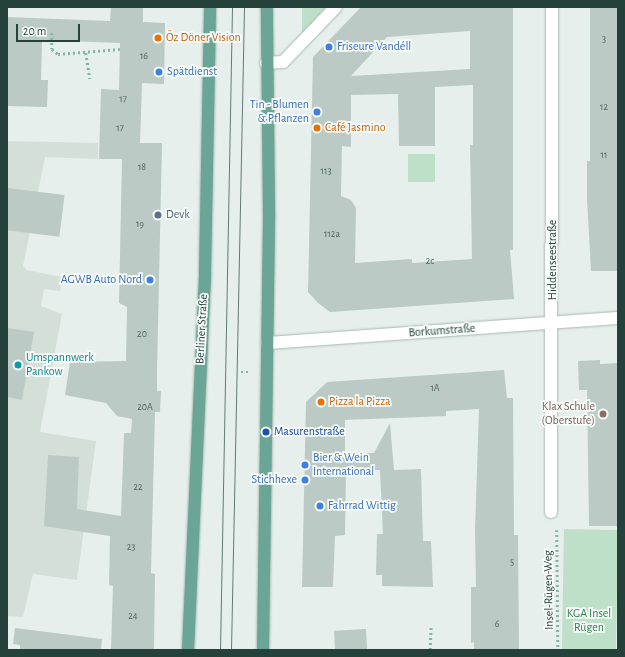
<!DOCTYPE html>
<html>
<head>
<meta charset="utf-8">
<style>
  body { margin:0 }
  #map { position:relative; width:625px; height:657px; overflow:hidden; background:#e6efeb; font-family:"Alegreya Sans",sans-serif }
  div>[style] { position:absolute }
  .built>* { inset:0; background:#d4dfda }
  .green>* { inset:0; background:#bfe0c8; transform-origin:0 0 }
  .building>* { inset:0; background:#bbcac4; transform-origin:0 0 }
  .path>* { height:2.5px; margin-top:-1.25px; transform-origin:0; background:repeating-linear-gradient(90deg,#86b3a5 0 2px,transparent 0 5px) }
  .roads { filter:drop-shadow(0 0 1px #a8b8b2) drop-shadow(0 0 1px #a8b8b2) }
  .minor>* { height:12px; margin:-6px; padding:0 6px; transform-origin:6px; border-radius:6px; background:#fff }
  .major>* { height:12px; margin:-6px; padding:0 6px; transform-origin:6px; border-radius:6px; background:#6aa596 }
  .tram>* { height:1px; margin:-0.5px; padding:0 0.5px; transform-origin:0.5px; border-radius:0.5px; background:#5f7d75 }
  .dots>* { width:11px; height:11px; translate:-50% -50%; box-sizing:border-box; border:2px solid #f7fbf9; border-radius:50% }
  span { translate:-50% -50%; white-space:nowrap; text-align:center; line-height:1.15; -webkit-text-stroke:3.5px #f7fbf9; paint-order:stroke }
  .number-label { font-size:10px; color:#4a645c }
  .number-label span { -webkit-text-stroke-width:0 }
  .food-label { font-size:12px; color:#c56008 }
  .left { translate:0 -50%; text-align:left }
  .shop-label { font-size:12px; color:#366cbe }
  .right { translate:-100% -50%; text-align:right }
  .service-label { font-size:12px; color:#4e5e75 }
  .street-label { font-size:12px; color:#24423a }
  .culture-label { font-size:12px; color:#0d838f }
  .education-label { font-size:12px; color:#785e54 }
  .transit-label { font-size:12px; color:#164399 }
  .park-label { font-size:12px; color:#2d7a4b }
  .frame { position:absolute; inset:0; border:8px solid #24423a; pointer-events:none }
  .scale { position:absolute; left:16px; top:24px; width:64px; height:18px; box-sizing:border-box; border:2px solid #24423a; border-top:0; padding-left:5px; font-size:12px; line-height:14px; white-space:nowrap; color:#24423a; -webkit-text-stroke:3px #f7fbf9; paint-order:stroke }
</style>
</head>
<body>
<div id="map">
  <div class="built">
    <div style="clip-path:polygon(7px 141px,98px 143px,98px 159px,45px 157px,23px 266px,27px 270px,62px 277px,60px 291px,44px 289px,41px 306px,62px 314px,40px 432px,96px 441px,77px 580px,33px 574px,23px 617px,7px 616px)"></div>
  </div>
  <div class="green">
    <div style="clip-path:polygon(302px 7px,326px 7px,302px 33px)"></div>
    <div style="left:408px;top:154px;width:27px;height:28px"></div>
    <div style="left:564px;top:529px;width:54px;height:121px;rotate:1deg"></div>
  </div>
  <div class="building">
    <div style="clip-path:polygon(111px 7px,143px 7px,143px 22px,165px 23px,164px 84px,142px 83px,141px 115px,140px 143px,162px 143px,157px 372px,157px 391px,161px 391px,160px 412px,155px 412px,151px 573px,155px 574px,154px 650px,111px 650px,113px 586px,109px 585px,110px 536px,44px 526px,48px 455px,79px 457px,77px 509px,121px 516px,124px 433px,131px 433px,132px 419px,117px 416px,106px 403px,65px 395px,70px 362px,126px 361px,127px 307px,119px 303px,122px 159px,99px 159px,101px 89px,119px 90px,120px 43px,42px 40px,41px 80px,48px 80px,47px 107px,7px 106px,7px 17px,110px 21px)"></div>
    <div style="clip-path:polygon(evenodd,361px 7px,513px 7px,513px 250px,510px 250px,514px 299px,330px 312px,318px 303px,308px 292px,313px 57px,361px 7px,470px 31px,470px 69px,351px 76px,387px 37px,470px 31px,361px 7px,473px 85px,473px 145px,470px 145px,472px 259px,412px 263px,412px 259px,355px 263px,356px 208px,351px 200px,341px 196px,342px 146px,351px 147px,351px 95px,398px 94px,399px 146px,435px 146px,435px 87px,473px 85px)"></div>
    <div style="clip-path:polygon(590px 7px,618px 7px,618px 271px,591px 271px,587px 199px,587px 161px,590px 161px)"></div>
    <div style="left:7px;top:188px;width:58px;height:42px;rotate:7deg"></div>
    <div style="clip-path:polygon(7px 328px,34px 332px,22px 400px,7px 397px)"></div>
    <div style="clip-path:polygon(600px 360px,600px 364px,618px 363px,618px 526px,589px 526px,587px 390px,579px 390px,578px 361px)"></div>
    <div style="clip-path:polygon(504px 370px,507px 398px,513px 398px,514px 535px,518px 535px,519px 650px,474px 650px,474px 642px,471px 643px,471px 587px,476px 587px,475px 531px,479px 409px,446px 411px,446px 416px,345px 420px,345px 453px,374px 453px,390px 423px,394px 470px,421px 469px,423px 541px,431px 541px,433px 587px,382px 586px,382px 575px,376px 575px,377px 534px,383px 534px,380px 470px,346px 471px,345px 535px,335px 536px,333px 587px,302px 587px,306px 402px,327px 382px)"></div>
    <div style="clip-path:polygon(15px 628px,102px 639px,101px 650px,20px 650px,20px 645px,13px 644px)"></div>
    <div style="left:366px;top:629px;width:21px;height:32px;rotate:87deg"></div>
  </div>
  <div class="path">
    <div style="left:52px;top:33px;width:16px;rotate:90deg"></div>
    <div style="left:52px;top:49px;width:8px;rotate:40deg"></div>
    <div style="left:58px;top:54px;width:62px;rotate:-4.6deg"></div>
    <div style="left:86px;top:53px;width:26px;rotate:81deg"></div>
    <div style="left:184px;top:74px;width:8px"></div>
    <div style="left:241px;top:372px;width:9px"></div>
    <div style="left:557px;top:530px;width:120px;rotate:89.5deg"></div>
    <div style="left:430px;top:650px;width:24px;rotate:-88deg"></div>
  </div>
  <div class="roads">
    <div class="minor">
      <div style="left:266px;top:63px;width:17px;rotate:-3deg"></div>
      <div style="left:283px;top:62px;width:76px;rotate:-46.1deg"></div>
      <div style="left:267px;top:343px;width:352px;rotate:-4.1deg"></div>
      <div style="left:551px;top:512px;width:505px;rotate:-89.89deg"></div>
    </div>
    <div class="major">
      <div style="left:188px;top:650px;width:378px;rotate:-87.4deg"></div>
      <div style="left:205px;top:272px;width:265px;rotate:-88.9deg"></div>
      <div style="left:263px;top:650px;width:438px;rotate:-89.2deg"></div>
      <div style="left:269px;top:212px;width:205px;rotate:-90.6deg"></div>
    </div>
  </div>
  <div class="tram">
    <div style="left:220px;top:650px;width:643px;rotate:-88.93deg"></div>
    <div style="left:231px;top:650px;width:643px;rotate:-88.84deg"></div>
  </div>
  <div class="dots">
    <div style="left:158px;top:38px;background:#e8710a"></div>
    <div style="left:329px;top:47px;background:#3f7fe0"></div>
    <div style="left:159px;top:72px;background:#3f7fe0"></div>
    <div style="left:317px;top:112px;background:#3f7fe0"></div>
    <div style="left:317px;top:128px;background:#e8710a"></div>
    <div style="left:158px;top:215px;background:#5c6f8a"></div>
    <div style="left:150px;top:280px;background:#3f7fe0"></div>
    <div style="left:18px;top:365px;background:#0f9aa8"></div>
    <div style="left:321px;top:402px;background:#e8710a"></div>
    <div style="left:603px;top:414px;background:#8d6e63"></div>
    <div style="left:266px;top:432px;background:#1a4fb4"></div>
    <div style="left:305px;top:465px;background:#3f7fe0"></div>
    <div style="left:305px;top:480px;background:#3f7fe0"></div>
    <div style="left:320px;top:506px;background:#3f7fe0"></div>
  </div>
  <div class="number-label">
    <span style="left:604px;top:40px">3</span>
    <span style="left:144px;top:57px">16</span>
    <span style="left:123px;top:100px">17</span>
    <span style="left:604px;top:108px">12</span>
    <span style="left:120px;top:129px">17</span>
    <span style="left:604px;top:156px">11</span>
    <span style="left:142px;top:168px">18</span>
    <span style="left:326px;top:172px">113</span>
    <span style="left:140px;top:225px">19</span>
    <span style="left:332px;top:235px">112a</span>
    <span style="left:430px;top:262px">2c</span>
    <span style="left:142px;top:335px">20</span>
    <span style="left:435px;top:389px">1A</span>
    <span style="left:145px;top:408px">20A</span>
    <span style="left:138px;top:488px">22</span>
    <span style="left:131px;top:548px">23</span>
    <span style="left:512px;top:563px">5</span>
    <span style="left:133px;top:617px">24</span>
    <span style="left:497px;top:625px">6</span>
  </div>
  <div class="food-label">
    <span class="left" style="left:166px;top:38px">Öz Döner Vision</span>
    <span class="left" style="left:325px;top:128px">Café Jasmino</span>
    <span class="left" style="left:329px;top:402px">Pizza la Pizza</span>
  </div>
  <div class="shop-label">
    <span class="left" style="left:337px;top:47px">Friseure Vandéll</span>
    <span class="left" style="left:167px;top:72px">Spätdienst</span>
    <span class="right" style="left:309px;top:112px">Tin - Blumen<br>&amp; Pflanzen</span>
    <span class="right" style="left:142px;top:280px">AGWB Auto Nord</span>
    <span class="left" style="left:313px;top:465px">Bier &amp; Wein<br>International</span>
    <span class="right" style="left:297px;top:480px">Stichhexe</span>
    <span class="left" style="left:328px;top:506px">Fahrrad Wittig</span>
  </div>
  <div class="service-label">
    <span class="left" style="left:166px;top:215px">Devk</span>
  </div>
  <div class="street-label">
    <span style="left:553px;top:260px;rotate:-90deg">Hiddenseestraße</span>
    <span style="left:202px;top:329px;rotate:-87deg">Berliner Straße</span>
    <span style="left:442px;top:331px;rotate:-4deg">Borkumstraße</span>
    <span style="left:549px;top:590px;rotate:-91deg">Insel-Rügen-Weg</span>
  </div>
  <div class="culture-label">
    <span class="left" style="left:26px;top:365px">Umspannwerk<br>Pankow</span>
  </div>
  <div class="education-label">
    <span class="right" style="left:595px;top:414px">Klax Schule<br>(Oberstufe)</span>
  </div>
  <div class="transit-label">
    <span class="left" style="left:274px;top:432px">Masurenstraße</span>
  </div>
  <div class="park-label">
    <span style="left:589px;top:621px">KGA Insel<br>Rügen</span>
  </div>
  <div class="frame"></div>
  <div class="scale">20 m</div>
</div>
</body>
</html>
